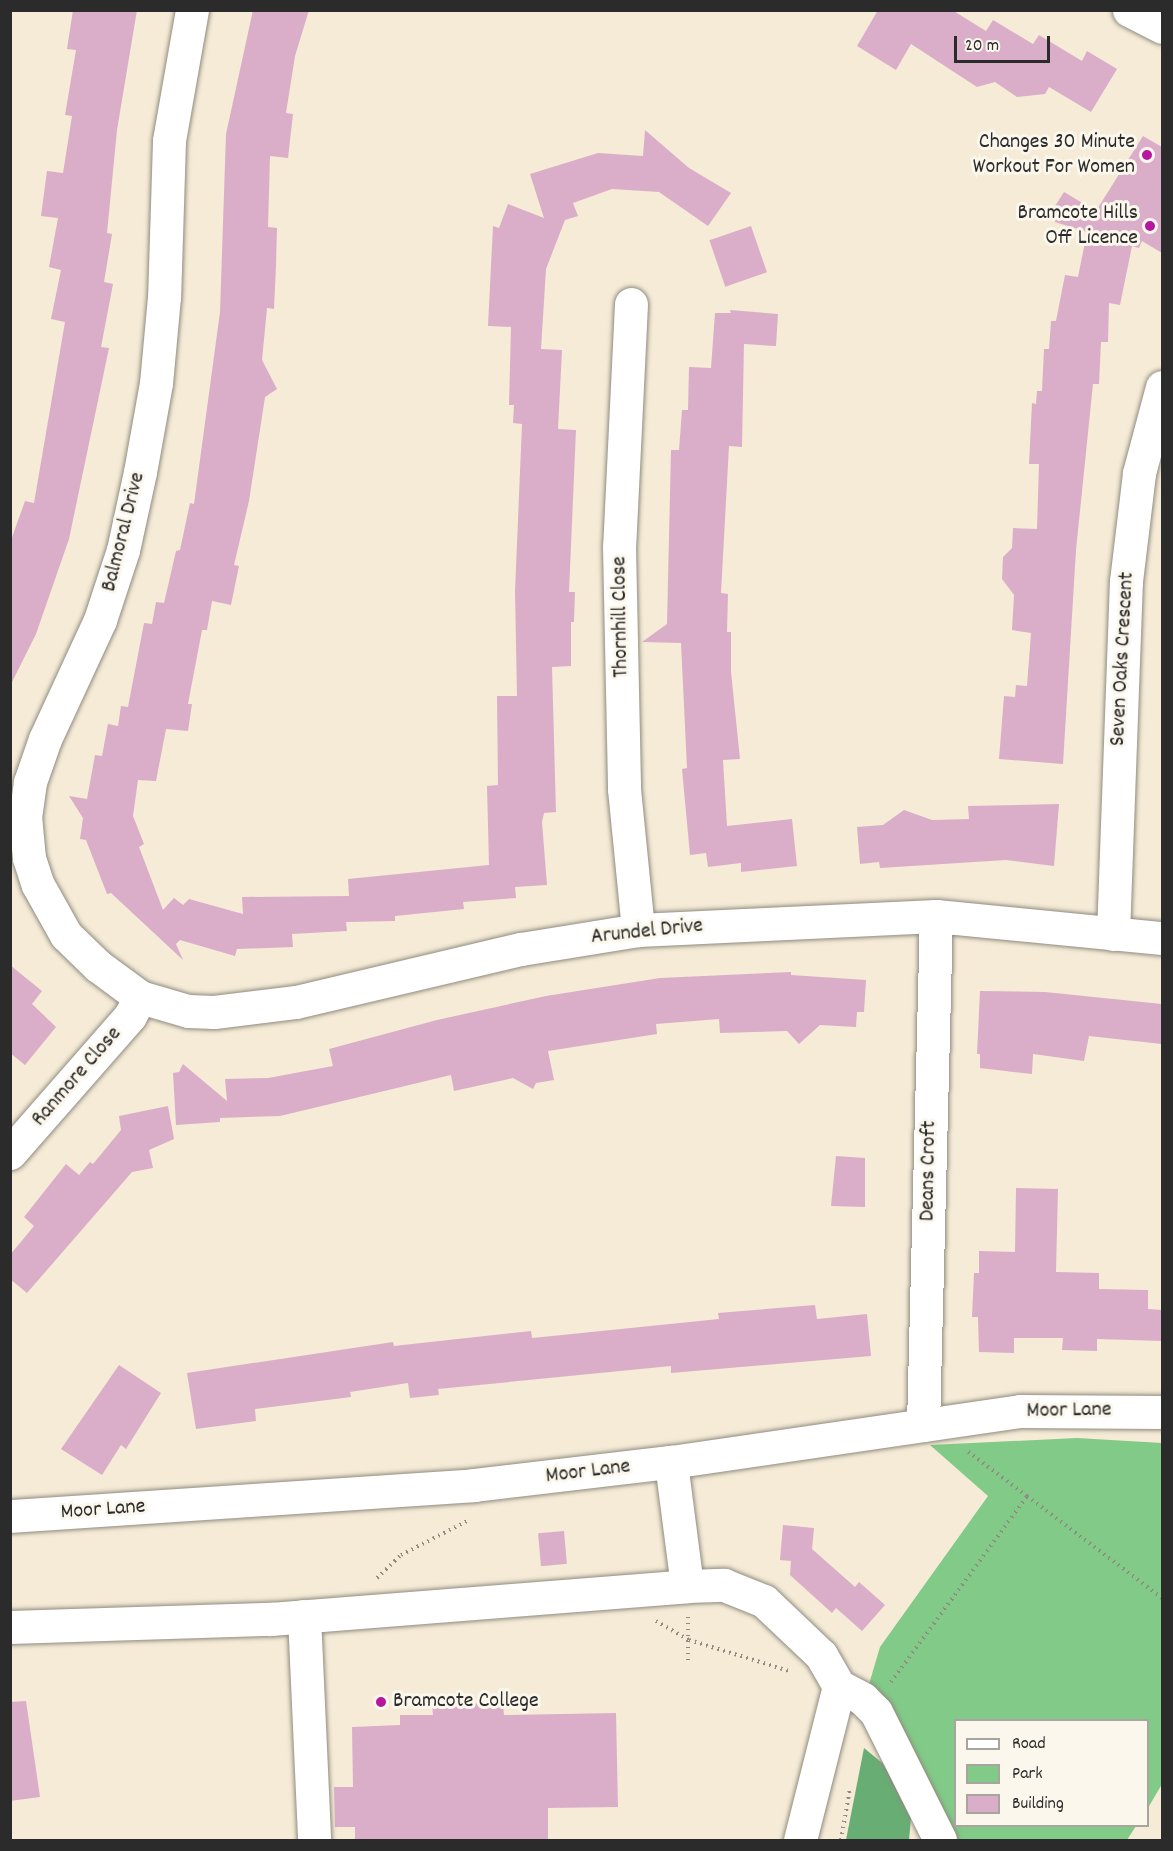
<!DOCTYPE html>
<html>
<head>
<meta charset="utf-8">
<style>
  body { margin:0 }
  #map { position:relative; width:1173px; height:1851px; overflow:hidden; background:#f5ebd6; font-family:Dekko,sans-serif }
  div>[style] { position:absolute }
  .green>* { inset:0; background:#81ca87 }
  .forest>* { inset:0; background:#68ae74 }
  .building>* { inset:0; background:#daaec9; transform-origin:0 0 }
  .path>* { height:4px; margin-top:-2px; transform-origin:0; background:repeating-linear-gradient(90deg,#908b80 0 1.5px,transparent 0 6px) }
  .roads { filter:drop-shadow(0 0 2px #908b80) drop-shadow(0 0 2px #908b80) }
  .minor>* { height:33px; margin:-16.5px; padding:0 16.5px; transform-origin:16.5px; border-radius:16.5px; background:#fff }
  .dots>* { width:16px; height:16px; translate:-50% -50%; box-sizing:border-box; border:3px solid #fbf7ec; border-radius:50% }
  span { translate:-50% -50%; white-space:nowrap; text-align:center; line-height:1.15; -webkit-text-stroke:6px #fbf7ec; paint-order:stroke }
  .poi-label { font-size:22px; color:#2b2b2b }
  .right { translate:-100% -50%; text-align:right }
  .left { translate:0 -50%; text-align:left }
  .street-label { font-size:22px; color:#2b2b2b }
  .frame { position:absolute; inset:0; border:12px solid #2b2b2b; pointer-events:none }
  .legend { position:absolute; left:954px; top:1719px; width:195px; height:108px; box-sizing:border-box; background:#fbf7ec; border:2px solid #a8a59f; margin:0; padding:8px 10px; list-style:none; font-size:18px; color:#2b2b2b }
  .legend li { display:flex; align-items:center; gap:12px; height:30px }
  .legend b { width:30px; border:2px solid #a8a59f }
  .scale { position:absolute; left:954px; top:36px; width:96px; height:27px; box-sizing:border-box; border:3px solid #2b2b2b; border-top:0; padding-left:8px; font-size:18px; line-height:21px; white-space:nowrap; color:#2b2b2b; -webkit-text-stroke:4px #fbf7ec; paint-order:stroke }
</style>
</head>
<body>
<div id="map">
  <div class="green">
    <div style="clip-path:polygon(1077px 1438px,1162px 1443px,1162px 1784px,1148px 1808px,1148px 1720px,956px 1720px,956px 1826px,1136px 1826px,1127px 1840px,948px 1840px,867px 1691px,880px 1647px,988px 1496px,930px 1445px)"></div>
  </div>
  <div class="forest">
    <div style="clip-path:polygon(864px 1748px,897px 1775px,912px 1806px,909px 1840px,846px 1840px)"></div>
  </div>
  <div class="building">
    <div style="clip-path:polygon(73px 10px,137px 10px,117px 130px,107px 233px,112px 234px,104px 282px,113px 284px,101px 347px,109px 348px,69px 539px,36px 634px,10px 686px,10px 543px,25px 501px,34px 503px,65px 322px,51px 319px,61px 270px,49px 267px,58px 218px,41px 216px,47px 171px,63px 173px,72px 116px,65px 115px,76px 50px,67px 49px)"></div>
    <div style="clip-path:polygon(253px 10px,309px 10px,295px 56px,286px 113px,293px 114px,288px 158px,270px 156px,268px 227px,277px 228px,276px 266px,274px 309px,267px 308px,262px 360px,277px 389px,265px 397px,249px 501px,234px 565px,239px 566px,231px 605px,212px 601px,207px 630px,202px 630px,188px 704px,192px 704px,188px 731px,166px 729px,156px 781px,138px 780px,133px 816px,144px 844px,139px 847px,163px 910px,174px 898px,183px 905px,189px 899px,243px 914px,242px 897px,349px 896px,348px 879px,489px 865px,487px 786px,498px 785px,497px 696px,517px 696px,515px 591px,522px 424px,513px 423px,514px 405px,509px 405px,511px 327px,488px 326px,493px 226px,499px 228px,508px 204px,544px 218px,530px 174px,598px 153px,643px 156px,645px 130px,689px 168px,731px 193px,708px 226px,659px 192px,612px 189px,573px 203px,578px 216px,565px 220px,546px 269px,541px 349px,562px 350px,558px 429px,576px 430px,569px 592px,575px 592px,574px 622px,571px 622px,571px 666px,552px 667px,556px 812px,544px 813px,542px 822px,547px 885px,515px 887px,516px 898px,463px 902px,464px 909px,395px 916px,395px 921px,346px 922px,347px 931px,292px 934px,293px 947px,237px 949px,235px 956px,180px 940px,176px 944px,183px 960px,111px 893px,107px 894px,86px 840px,80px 839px,83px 818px,69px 796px,87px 799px,95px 755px,102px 756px,108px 724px,118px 726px,121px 706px,128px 707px,144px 623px,152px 624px,156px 602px,164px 603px,176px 551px,180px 550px,190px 503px,194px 504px,220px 312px,226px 134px)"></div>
    <div style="clip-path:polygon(878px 10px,952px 10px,986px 31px,993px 20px,1033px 44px,1039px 35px,1082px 61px,1087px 51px,1117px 69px,1091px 112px,1049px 87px,1045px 94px,1017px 97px,995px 82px,977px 87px,911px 44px,896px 70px,857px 46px)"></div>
    <div style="clip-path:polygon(1143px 136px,1162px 147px,1162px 253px,1142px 241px,1139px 248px,1132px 246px,1120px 305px,1109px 303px,1108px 342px,1101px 342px,1099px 384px,1093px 384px,1076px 550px,1063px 764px,999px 759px,1004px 696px,1015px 697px,1016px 685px,1027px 686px,1031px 633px,1012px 630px,1014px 595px,1002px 579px,1003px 557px,1012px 548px,1013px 528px,1037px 529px,1039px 464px,1029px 464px,1032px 403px,1036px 404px,1037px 391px,1042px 391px,1044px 349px,1049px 349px,1051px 321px,1056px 321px,1065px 275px,1078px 277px,1087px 232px,1055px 222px,1055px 206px,1064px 192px,1096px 211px)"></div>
    <div style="left:751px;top:226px;width:49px;height:44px;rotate:71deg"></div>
    <div style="clip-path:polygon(730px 310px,778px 314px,776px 346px,744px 344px,742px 447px,729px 446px,721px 593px,728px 594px,727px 632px,731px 632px,731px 672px,740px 759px,723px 760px,727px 826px,792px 819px,797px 866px,741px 872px,741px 863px,708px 867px,706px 853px,690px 855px,682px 769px,687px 768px,681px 643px,642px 642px,667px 624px,671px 450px,679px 450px,682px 410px,688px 410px,689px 367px,711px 368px,715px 313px,731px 313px)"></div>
    <div style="clip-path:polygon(1059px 804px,1054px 866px,1006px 860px,880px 868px,879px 862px,860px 864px,857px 827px,883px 825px,904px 810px,932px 820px,969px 819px,968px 806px)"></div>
    <div style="clip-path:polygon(10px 965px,42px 991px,32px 1004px,56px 1027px,25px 1065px,10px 1053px)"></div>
    <div style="clip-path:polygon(791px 972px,791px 975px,866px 980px,864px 1012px,857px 1012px,856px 1027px,820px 1025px,799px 1044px,787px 1031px,720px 1033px,719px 1019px,656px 1024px,657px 1034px,548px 1051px,554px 1080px,536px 1083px,533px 1089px,513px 1078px,454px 1091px,451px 1075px,280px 1116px,220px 1118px,220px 1122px,176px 1125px,173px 1073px,179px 1072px,183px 1064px,227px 1101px,225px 1079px,268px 1078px,333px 1066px,329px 1049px,437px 1020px,546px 996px,660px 978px)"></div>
    <div style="clip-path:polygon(980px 991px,1045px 992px,1162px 1004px,1162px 1044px,1089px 1036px,1084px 1061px,1033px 1054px,1032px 1074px,980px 1068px,980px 1054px,977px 1054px)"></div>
    <div style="clip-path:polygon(168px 1106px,174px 1139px,149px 1150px,153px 1168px,132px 1172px,27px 1293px,10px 1279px,10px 1255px,34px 1226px,24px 1217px,66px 1164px,79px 1175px,90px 1162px,93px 1164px,121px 1130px,119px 1116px)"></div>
    <div style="clip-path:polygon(836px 1156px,865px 1158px,865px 1207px,831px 1206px)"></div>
    <div style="clip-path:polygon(1016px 1188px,1058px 1189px,1056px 1272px,1099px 1273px,1099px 1289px,1148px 1290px,1148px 1309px,1162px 1310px,1162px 1341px,1097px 1339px,1097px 1351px,1062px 1350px,1063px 1338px,1014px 1338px,1014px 1353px,979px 1352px,978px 1317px,972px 1317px,974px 1273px,979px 1273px,979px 1251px,1015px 1252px)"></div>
    <div style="clip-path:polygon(815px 1305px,817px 1319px,867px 1314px,871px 1356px,671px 1373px,671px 1366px,438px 1389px,439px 1395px,410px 1398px,408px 1383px,350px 1392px,351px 1397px,255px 1409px,256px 1421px,196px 1429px,187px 1373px,393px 1342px,394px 1346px,531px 1331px,532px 1338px,562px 1335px,719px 1319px,718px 1313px)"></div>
    <div style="clip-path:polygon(119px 1365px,161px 1393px,126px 1449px,121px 1445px,102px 1475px,61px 1449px)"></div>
    <div style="clip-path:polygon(783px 1525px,814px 1528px,812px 1549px,855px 1587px,859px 1582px,885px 1605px,862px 1631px,836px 1608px,832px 1613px,790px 1575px,791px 1561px,780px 1560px)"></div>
    <div style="left:564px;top:1531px;width:33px;height:26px;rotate:85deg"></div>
    <div style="clip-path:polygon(26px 1701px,40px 1797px,10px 1801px,10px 1702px)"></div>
    <div style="clip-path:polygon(503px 1703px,504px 1715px,616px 1713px,618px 1807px,548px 1808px,548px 1839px,355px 1840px,355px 1827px,335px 1827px,334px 1787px,353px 1787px,352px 1727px,400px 1725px,400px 1715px,433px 1715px,432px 1704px)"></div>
  </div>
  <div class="path">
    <div style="left:1027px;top:1496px;width:169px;rotate:37.1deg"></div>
    <div style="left:377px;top:1578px;width:33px;rotate:-44deg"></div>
    <div style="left:401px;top:1555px;width:76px;rotate:-27.2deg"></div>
    <div style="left:688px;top:1617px;width:47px;rotate:90deg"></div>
    <div style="left:656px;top:1621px;width:38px;rotate:30deg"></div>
    <div style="left:689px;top:1640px;width:105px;rotate:17.2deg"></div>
    <div style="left:891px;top:1682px;width:230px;rotate:-53.8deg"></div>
    <div style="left:1027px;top:1496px;width:75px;rotate:-143.1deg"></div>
    <div style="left:841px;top:1840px;width:53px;rotate:-80.2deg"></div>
  </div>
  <div class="roads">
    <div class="minor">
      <div style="left:192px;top:10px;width:133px;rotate:100deg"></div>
      <div style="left:169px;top:141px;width:156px;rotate:91.8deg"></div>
      <div style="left:164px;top:297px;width:86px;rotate:95.3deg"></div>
      <div style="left:156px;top:383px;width:90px;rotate:100.2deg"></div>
      <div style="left:140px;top:472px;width:80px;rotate:102.3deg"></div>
      <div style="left:123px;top:550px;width:74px;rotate:108.2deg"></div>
      <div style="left:100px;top:620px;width:131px;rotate:114.8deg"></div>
      <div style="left:45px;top:739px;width:46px;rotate:109.2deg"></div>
      <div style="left:30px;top:782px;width:34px;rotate:98deg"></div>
      <div style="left:25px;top:816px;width:42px;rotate:84.6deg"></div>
      <div style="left:29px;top:858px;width:28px;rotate:72deg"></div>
      <div style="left:38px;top:885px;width:57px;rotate:60.8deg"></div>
      <div style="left:66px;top:935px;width:45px;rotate:44.1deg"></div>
      <div style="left:98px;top:966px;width:52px;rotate:36.4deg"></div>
      <div style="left:140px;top:997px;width:50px;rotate:16.3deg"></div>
      <div style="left:188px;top:1011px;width:26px;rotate:2deg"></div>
      <div style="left:214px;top:1012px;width:83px;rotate:-7deg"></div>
      <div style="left:296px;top:1002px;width:231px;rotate:-13.3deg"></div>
      <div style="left:521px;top:949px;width:119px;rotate:-9.2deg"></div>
      <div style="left:638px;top:930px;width:298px;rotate:-2.7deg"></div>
      <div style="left:936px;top:916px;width:227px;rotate:5.6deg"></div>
      <div style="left:1129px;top:10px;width:37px;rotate:27deg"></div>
      <div style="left:631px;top:304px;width:242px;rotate:92.8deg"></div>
      <div style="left:619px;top:546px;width:243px;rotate:88.8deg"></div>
      <div style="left:624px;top:789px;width:142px;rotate:84.3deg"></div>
      <div style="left:1113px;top:934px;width:353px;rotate:-87.9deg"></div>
      <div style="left:1126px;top:581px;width:109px;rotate:-83.1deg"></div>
      <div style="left:1139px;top:473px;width:89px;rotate:-75deg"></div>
      <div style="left:10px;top:1153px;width:182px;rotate:-48.8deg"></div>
      <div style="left:130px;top:1016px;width:21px;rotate:-62deg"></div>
      <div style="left:923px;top:1425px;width:509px;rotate:-88.54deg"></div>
      <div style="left:10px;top:1516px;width:465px;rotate:-3.8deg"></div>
      <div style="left:474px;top:1485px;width:198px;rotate:-6.7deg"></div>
      <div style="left:671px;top:1462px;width:353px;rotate:-8.3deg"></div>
      <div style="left:1020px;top:1411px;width:142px;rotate:0.4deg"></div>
      <div style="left:687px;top:1586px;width:37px;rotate:-2deg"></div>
      <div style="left:724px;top:1585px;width:43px;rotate:21.8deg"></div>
      <div style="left:764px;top:1601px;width:79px;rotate:43.5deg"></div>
      <div style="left:821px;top:1655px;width:36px;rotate:60deg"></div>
      <div style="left:839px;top:1686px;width:27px;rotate:28deg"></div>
      <div style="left:863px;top:1699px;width:18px;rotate:45deg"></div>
      <div style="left:876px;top:1712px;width:143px;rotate:63.4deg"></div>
      <div style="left:304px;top:1616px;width:224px;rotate:87.4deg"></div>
      <div style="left:10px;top:1627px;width:261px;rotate:-1.8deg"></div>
      <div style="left:271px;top:1619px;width:417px;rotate:-4.5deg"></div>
      <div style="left:687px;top:1586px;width:125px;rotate:-97.4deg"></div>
      <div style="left:800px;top:1840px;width:159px;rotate:-75.8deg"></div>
    </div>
  </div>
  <div class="dots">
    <div style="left:1147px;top:155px;background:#b5179e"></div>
    <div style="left:1150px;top:226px;background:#b5179e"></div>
    <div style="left:381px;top:1702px;background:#b5179e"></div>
  </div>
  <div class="poi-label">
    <span class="right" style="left:1135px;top:155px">Changes 30 Minute<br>Workout For Women</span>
    <span class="right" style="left:1138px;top:226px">Bramcote Hills<br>Off Licence</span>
    <span class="left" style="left:393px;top:1702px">Bramcote College</span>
  </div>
  <div class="street-label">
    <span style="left:124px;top:532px;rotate:-76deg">Balmoral Drive</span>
    <span style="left:621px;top:617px;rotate:-91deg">Thornhill Close</span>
    <span style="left:1123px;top:659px;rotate:-87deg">Seven Oaks Crescent</span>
    <span style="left:647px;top:932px;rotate:-6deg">Arundel Drive</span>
    <span style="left:77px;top:1077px;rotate:-49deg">Ranmore Close</span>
    <span style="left:929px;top:1171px;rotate:-89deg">Deans Croft</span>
    <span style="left:1069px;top:1411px;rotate:-1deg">Moor Lane</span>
    <span style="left:588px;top:1472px;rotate:-7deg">Moor Lane</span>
    <span style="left:103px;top:1510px;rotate:-4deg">Moor Lane</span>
  </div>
  <div class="frame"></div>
  <ul class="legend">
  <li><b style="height:8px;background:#fff"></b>Road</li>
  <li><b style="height:16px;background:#81ca87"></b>Park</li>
  <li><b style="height:16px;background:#daaec9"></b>Building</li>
  </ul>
  <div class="scale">20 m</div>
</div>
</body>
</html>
